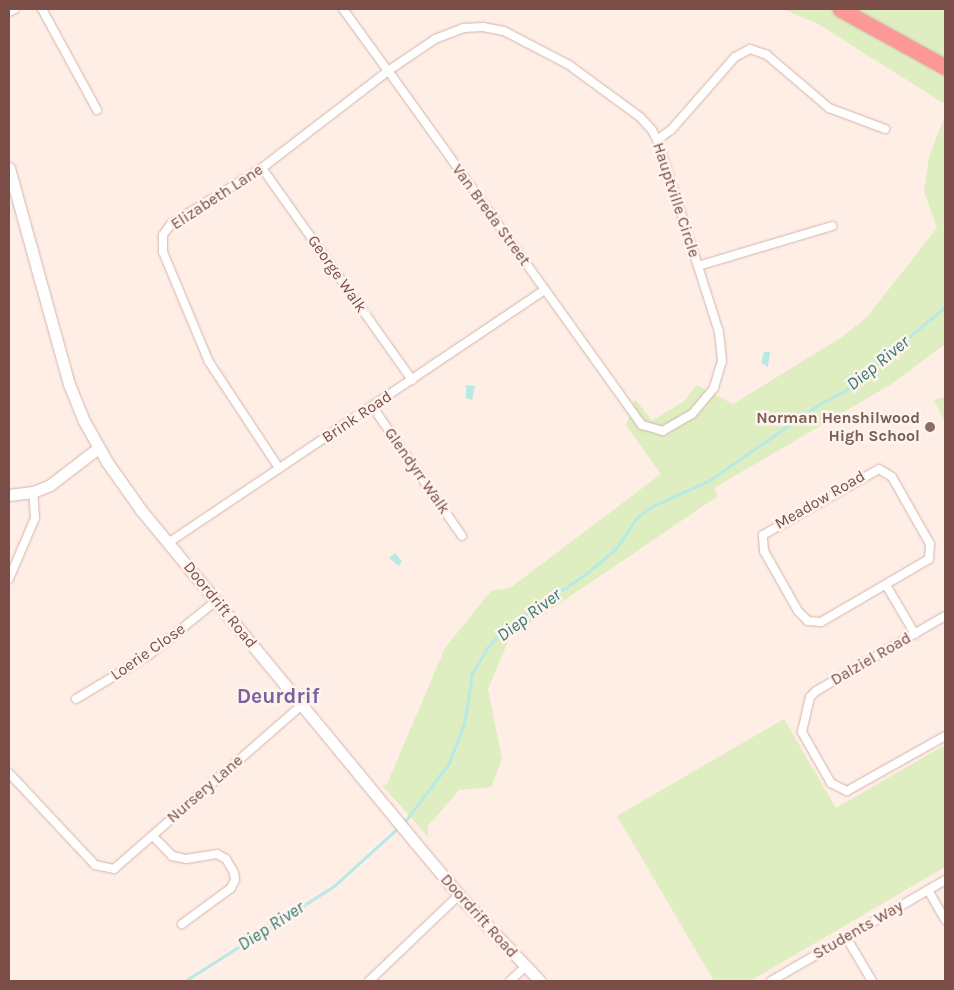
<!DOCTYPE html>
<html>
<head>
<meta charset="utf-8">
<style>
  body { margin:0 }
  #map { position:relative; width:954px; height:990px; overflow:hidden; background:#feeee5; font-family:Karla,sans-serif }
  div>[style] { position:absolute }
  .green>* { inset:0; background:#deeec1 }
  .water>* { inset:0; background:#b7eae5 }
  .stream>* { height:2.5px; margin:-1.25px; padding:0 1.25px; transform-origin:1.25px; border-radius:1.25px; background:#b7eae5 }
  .roads { filter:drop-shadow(0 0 1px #d4b4ac) drop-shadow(0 0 1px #d4b4ac) }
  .street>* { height:8px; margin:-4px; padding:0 4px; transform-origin:4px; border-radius:4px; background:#fff }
  .secondary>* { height:11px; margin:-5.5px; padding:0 5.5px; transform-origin:5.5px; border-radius:5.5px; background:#fff }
  .highway>* { height:15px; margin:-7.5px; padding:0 7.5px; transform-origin:7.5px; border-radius:7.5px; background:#fe9896 }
  .dots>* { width:14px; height:14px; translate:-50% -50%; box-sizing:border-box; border:2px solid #fff4ed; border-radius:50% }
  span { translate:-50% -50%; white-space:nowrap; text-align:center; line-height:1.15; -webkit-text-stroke:5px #fff4ed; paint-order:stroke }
  .street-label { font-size:16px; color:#7a4d47 }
  .education-label { font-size:16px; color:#785e54; font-weight:700 }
  .right { translate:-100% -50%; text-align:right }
  .water-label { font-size:18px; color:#367974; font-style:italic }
  .district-label { font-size:21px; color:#7b629e; font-weight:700 }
  .frame { position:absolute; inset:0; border:10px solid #7a4d47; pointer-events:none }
</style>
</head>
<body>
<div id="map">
  <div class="green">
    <div style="clip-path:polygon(783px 9px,945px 9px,945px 104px,818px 24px)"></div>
    <div style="clip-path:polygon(945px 115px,945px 344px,890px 385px,714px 488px,718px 496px,510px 637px,488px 689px,502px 759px,491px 787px,459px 790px,428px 826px,428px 837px,382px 785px,387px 784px,445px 648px,491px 591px,510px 588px,661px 474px,626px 425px,635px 399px,652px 421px,683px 402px,697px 385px,733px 404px,842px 337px,867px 317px,937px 228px,924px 191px,929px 157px)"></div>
    <div style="clip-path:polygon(945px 397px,945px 422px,934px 400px)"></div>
    <div style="clip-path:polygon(784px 719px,836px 808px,945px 745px,945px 867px,750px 981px,714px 981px,617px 816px)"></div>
  </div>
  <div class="water">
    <div style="clip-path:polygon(764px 352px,770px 352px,768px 367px,761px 363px)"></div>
    <div style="clip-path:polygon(466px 385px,475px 386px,472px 400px,466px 398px)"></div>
    <div style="clip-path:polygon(395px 553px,402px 561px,399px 566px,389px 558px)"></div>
  </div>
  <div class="stream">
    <div style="left:404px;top:823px;width:75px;rotate:-53.1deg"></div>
    <div style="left:449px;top:763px;width:42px;rotate:-69deg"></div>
    <div style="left:464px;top:724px;width:51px;rotate:-80.9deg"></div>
    <div style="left:472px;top:674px;width:30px;rotate:-60deg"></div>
    <div style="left:487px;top:648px;width:25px;rotate:-48deg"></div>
    <div style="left:504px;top:629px;width:99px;rotate:-33.9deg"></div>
    <div style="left:586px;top:574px;width:38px;rotate:-40deg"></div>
    <div style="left:615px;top:550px;width:36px;rotate:-56deg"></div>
    <div style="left:635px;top:520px;width:18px;rotate:-41deg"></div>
    <div style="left:649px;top:508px;width:67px;rotate:-24.7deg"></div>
    <div style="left:710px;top:480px;width:131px;rotate:-34.8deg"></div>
    <div style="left:818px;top:405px;width:32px;rotate:-28deg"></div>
    <div style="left:846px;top:390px;width:129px;rotate:-40deg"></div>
    <div style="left:185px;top:981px;width:177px;rotate:-32.5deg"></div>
    <div style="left:334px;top:886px;width:86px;rotate:-42.2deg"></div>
  </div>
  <div class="roads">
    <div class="street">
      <div style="left:42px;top:9px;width:115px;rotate:61.4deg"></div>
      <div style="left:9px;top:12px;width:7px;rotate:-27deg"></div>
      <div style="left:657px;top:140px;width:17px;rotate:-36deg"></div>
      <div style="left:671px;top:130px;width:97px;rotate:-48.8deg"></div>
      <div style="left:735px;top:57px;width:17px;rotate:-28deg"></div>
      <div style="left:750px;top:49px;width:18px;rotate:19deg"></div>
      <div style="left:767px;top:55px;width:82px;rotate:40.5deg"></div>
      <div style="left:829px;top:108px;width:60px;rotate:20.6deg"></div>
      <div style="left:262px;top:168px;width:260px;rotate:54.7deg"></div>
      <div style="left:698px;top:266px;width:140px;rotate:-16.6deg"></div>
      <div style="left:372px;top:406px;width:158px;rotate:55.3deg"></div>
      <div style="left:279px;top:468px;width:127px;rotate:-123.4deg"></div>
      <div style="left:209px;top:362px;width:119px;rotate:-112.7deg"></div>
      <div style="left:163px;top:252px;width:17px;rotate:-90deg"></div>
      <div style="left:163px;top:235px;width:14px;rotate:-54deg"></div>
      <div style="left:171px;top:224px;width:107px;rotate:-31.6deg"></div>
      <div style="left:262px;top:168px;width:159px;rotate:-37.6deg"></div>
      <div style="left:388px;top:71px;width:57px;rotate:-34.2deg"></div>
      <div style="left:435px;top:39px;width:30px;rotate:-21deg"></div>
      <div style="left:463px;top:28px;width:20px;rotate:-3deg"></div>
      <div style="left:483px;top:27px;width:21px;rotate:11deg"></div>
      <div style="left:504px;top:31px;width:73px;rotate:27.6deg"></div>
      <div style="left:569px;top:65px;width:88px;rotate:36.2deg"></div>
      <div style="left:640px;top:117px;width:18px;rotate:47deg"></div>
      <div style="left:652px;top:130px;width:16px;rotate:63deg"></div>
      <div style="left:659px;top:144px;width:197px;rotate:72.3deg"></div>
      <div style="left:719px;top:332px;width:29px;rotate:84deg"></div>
      <div style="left:722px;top:361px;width:28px;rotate:107deg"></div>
      <div style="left:714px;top:388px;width:34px;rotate:130deg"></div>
      <div style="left:692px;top:414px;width:34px;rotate:150deg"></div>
      <div style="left:663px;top:431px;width:22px;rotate:-164deg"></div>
      <div style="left:642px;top:425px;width:5px;rotate:-127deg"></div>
      <div style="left:639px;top:421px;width:431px;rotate:-125.6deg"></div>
      <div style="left:388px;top:71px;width:77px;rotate:-126deg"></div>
      <div style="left:879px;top:469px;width:15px;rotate:32deg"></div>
      <div style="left:892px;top:477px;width:77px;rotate:60.4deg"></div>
      <div style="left:930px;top:544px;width:15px;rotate:94deg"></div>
      <div style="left:929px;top:559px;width:125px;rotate:149.7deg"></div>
      <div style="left:821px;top:622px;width:13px;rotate:-176deg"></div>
      <div style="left:808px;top:621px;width:14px;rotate:-135deg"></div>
      <div style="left:798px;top:611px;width:69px;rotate:-119.5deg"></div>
      <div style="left:764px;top:551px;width:16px;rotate:-94deg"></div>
      <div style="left:763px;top:535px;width:133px;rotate:-29.6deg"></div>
      <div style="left:168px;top:543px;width:453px;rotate:-33.9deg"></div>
      <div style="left:9px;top:579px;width:66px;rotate:-66.9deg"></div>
      <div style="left:35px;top:518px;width:26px;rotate:-94deg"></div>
      <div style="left:886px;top:585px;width:57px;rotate:59.4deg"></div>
      <div style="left:945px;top:616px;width:149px;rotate:149.8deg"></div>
      <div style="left:816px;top:691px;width:8px;rotate:135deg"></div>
      <div style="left:810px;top:697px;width:36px;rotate:103deg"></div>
      <div style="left:802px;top:732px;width:59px;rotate:60.4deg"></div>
      <div style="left:831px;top:783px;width:18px;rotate:27deg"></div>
      <div style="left:847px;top:791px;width:112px;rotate:-29.3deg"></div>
      <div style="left:76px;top:699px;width:85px;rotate:-31.1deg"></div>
      <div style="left:149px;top:655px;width:86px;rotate:-38.9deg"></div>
      <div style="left:9px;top:773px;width:126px;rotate:46.9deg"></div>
      <div style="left:95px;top:865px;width:19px;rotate:12deg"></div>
      <div style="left:114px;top:869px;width:249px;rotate:-41.1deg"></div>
      <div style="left:153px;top:836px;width:28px;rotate:46deg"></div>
      <div style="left:172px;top:856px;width:14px;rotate:12deg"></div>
      <div style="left:186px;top:859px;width:31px;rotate:-9deg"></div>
      <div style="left:217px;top:854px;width:10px;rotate:29deg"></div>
      <div style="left:226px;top:859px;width:16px;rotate:60deg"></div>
      <div style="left:234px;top:873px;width:7px;rotate:82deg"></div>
      <div style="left:235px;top:880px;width:9px;rotate:117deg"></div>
      <div style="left:231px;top:888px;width:61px;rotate:143.7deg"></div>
      <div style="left:928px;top:890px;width:34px;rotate:60deg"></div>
      <div style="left:846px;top:937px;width:51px;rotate:59.4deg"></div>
      <div style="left:369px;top:981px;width:124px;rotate:-43.7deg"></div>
      <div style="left:510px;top:981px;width:21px;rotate:-43deg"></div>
      <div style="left:771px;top:981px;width:201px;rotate:-30.1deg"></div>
    </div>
    <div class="secondary">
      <div style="left:9px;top:168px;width:224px;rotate:74.5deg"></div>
      <div style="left:69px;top:384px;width:40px;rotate:68deg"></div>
      <div style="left:84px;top:421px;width:47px;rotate:60.7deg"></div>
      <div style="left:107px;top:462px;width:59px;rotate:54.7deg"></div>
      <div style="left:141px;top:510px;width:428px;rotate:50.5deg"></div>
      <div style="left:413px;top:840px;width:80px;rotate:50.1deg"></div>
      <div style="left:464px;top:901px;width:110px;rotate:46.5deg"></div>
      <div style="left:9px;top:495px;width:24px;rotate:-7deg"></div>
      <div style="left:33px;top:492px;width:18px;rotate:-22deg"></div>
      <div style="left:50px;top:485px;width:61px;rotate:-37.6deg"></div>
    </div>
    <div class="highway">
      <div style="left:840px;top:9px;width:120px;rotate:28.9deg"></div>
    </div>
  </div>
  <div class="dots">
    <div style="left:930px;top:427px;background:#8d6e63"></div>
  </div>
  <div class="street-label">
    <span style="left:217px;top:197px;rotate:-33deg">Elizabeth Lane</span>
    <span style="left:676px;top:200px;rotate:72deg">Hauptville Circle</span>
    <span style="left:491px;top:215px;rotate:54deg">Van Breda Street</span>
    <span style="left:337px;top:274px;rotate:55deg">George Walk</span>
    <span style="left:357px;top:417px;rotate:-34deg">Brink Road</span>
    <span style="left:417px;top:471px;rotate:55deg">Glendyrr Walk</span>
    <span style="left:820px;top:500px;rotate:-30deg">Meadow Road</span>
    <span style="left:220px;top:605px;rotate:51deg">Doordrift Road</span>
    <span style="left:148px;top:652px;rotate:-35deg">Loerie Close</span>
    <span style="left:871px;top:659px;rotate:-30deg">Dalziel Road</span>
    <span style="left:205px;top:789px;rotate:-41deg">Nursery Lane</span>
    <span style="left:479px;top:916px;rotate:48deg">Doordrift Road</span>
    <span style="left:858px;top:930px;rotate:-30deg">Students Way</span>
  </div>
  <div class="education-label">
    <span class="right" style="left:920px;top:427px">Norman Henshilwood<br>High School</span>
  </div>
  <div class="water-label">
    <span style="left:878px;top:363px;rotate:-39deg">Diep River</span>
    <span style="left:529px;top:615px;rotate:-37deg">Diep River</span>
    <span style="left:271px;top:926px;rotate:-33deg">Diep River</span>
  </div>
  <div class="district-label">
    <span style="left:278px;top:696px">Deurdrif</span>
  </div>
  <div class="frame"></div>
</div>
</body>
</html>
